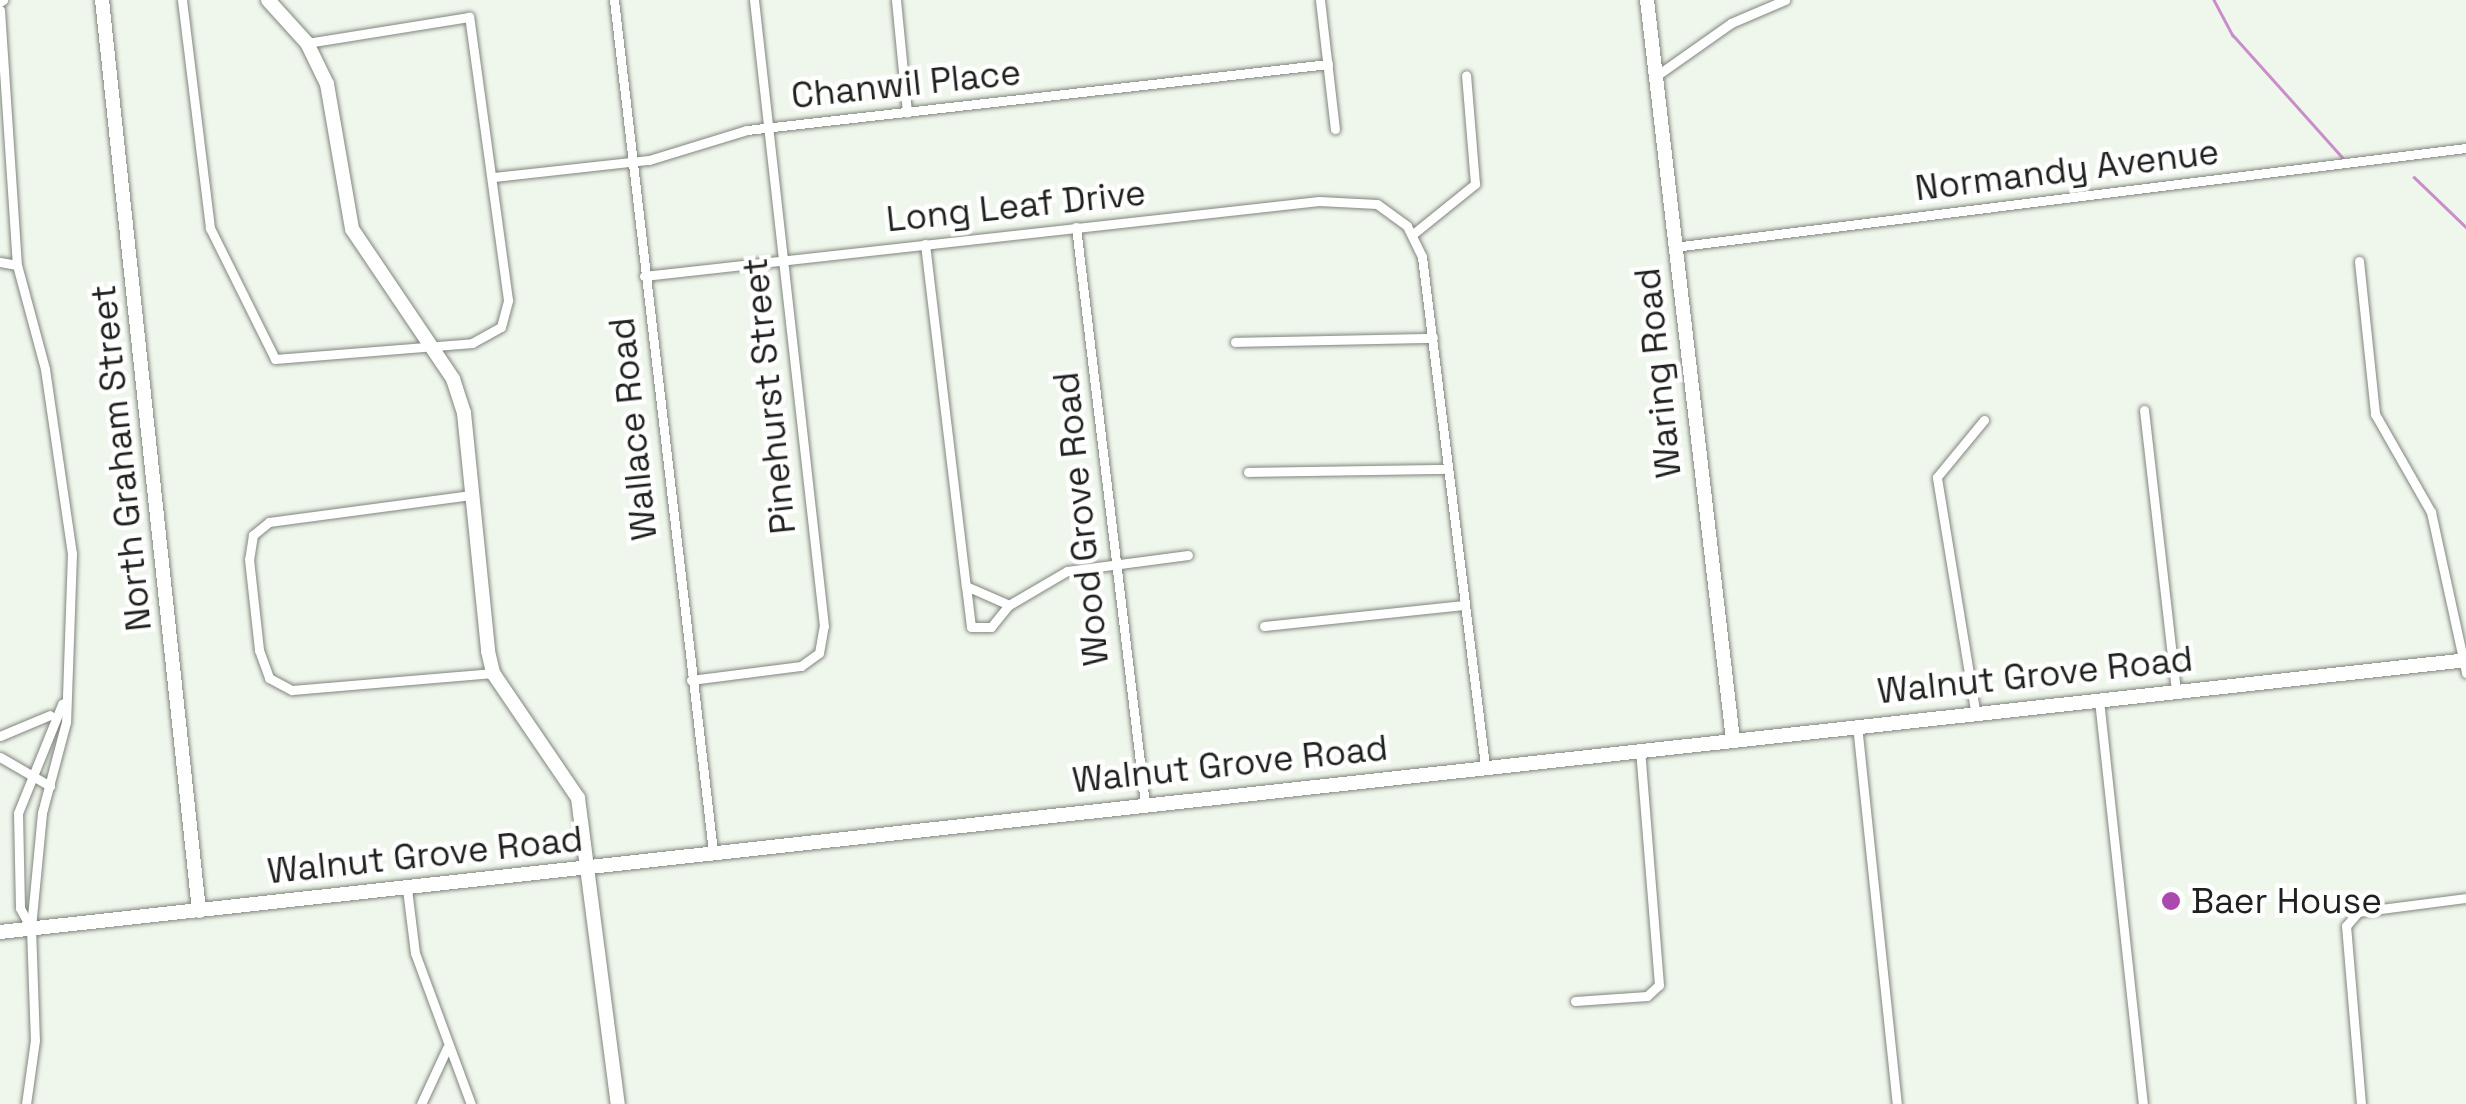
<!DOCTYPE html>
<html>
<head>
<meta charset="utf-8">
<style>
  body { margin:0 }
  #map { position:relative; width:2466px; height:1104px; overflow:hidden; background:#eff6ec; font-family:"Space Grotesk",sans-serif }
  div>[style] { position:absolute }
  .stream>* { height:2.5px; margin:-1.25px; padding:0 1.25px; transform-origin:1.25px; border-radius:1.25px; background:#c98dc9 }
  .roads { filter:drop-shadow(0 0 2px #80867d) drop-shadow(0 0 2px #80867d) }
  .street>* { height:9px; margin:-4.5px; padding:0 4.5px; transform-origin:4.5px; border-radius:4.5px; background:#fff }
  .secondary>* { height:14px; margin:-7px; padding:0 7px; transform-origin:7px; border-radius:7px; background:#fff }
  .dots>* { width:28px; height:28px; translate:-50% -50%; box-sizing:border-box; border:5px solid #fff; border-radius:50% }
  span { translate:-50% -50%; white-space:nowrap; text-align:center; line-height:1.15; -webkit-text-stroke:9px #fff; paint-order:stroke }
  .street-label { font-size:35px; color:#1e211d }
  .poi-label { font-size:35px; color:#1e211d }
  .left { translate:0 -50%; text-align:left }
</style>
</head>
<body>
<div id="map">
  <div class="stream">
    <div style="left:2214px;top:0;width:40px;rotate:62deg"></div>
    <div style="left:2233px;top:35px;width:165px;rotate:48.2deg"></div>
    <div style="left:2414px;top:177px;width:72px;rotate:43.9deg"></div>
  </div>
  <div class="roads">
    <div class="street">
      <div style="left:182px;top:0;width:230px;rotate:83deg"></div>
      <div style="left:210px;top:228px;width:146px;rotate:63.6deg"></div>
      <div style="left:275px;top:359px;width:198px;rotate:-4.6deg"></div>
      <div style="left:472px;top:343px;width:33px;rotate:-29deg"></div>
      <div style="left:501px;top:327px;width:28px;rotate:-75deg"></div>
      <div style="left:508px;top:300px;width:286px;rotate:-97.8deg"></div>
      <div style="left:614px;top:0;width:858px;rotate:83.37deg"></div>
      <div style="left:896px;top:0;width:113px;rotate:84.4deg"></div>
      <div style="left:1320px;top:0;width:130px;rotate:83.4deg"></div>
      <div style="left:0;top:2px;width:4px;rotate:-34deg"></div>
      <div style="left:0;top:10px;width:256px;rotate:86.2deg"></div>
      <div style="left:17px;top:265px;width:108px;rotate:74.9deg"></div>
      <div style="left:45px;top:369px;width:186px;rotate:81.7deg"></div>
      <div style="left:72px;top:553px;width:169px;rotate:92deg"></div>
      <div style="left:66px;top:722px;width:94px;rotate:104.8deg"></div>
      <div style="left:42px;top:813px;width:116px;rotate:95.5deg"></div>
      <div style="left:31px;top:928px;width:112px;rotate:88deg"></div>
      <div style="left:35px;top:1040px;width:65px;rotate:98deg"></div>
      <div style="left:307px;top:43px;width:164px;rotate:-9.1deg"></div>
      <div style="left:1656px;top:76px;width:92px;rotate:-35.2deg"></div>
      <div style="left:1731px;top:23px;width:59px;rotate:-23.1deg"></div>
      <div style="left:494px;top:177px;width:156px;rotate:-6.3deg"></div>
      <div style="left:649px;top:160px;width:102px;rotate:-17deg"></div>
      <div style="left:747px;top:130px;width:585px;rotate:-6.48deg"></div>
      <div style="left:1076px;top:227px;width:581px;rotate:83.18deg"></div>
      <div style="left:1413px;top:234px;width:80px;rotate:-38.9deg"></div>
      <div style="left:1475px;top:184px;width:109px;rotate:-94.7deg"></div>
      <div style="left:925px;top:244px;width:344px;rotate:83.2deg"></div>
      <div style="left:966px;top:586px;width:47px;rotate:23.8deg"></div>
      <div style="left:1009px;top:605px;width:67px;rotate:-30.4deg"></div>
      <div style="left:1067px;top:571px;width:122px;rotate:-7.5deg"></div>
      <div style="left:1674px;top:247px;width:798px;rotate:-7.13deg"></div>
      <div style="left:2359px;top:261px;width:154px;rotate:84deg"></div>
      <div style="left:2375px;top:414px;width:113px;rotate:60.3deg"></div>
      <div style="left:2431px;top:512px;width:165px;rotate:77.7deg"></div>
      <div style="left:0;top:262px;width:17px;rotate:10deg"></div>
      <div style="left:644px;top:276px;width:679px;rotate:-6.34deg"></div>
      <div style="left:1319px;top:201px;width:58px;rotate:3deg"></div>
      <div style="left:1377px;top:204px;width:37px;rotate:36deg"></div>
      <div style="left:1407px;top:226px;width:34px;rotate:64deg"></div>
      <div style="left:1422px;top:257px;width:513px;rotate:82.94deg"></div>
      <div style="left:1235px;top:342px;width:198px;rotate:-1.2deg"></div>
      <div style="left:2144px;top:410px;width:282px;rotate:83.5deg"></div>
      <div style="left:1248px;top:472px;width:200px;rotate:-0.9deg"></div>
      <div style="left:471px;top:495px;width:204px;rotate:172.4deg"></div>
      <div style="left:269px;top:522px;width:21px;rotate:141deg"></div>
      <div style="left:253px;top:535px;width:24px;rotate:99deg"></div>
      <div style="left:249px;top:559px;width:92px;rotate:83.7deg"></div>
      <div style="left:259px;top:650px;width:30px;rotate:70deg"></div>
      <div style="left:269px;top:678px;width:26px;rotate:28deg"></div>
      <div style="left:292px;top:690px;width:202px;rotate:-4.8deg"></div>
      <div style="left:966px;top:586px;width:41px;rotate:83deg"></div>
      <div style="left:971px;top:627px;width:20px"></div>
      <div style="left:991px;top:627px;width:28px;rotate:-51deg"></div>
      <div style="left:1264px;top:626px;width:201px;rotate:-6deg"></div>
      <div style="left:691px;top:680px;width:111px;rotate:-7.3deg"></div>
      <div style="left:801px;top:666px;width:22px;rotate:-36deg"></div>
      <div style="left:819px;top:653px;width:27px;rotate:-80deg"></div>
      <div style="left:824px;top:626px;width:630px;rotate:-96.38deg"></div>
      <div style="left:2099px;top:700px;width:406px;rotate:83.8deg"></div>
      <div style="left:1975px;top:710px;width:236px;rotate:-99.3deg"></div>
      <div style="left:1937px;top:477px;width:74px;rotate:-50.5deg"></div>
      <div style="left:1857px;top:725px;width:381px;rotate:84deg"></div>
      <div style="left:0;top:736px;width:54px;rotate:-22.8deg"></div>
      <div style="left:0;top:757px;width:58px;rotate:30.1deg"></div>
      <div style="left:407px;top:889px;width:64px;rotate:82.9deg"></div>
      <div style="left:415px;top:953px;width:161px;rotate:69.7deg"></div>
      <div style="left:31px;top:928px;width:23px;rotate:-119deg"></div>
      <div style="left:20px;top:908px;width:95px;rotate:-91.2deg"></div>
      <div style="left:18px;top:813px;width:118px;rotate:-68deg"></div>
      <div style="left:1575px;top:1001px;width:72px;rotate:-4deg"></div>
      <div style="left:1647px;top:996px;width:16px;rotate:-43deg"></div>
      <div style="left:1659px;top:985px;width:237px;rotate:-94.6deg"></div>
      <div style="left:421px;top:1104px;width:62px;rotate:-65.1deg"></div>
      <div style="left:2361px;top:1104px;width:179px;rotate:-94.8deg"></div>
      <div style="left:2346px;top:926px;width:18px;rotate:-49deg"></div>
      <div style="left:2358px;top:912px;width:109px;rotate:-7.4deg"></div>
    </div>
    <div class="secondary">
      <div style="left:102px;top:0;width:916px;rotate:83.92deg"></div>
      <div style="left:268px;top:0;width:58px;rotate:47.8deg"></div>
      <div style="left:307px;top:43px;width:46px;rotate:64deg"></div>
      <div style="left:327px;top:84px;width:147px;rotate:80.2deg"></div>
      <div style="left:352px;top:229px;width:181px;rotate:56deg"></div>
      <div style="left:453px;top:379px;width:36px;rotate:72deg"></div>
      <div style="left:464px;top:413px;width:239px;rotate:84.2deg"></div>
      <div style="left:488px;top:651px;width:23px;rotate:77deg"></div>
      <div style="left:493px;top:673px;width:151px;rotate:55.8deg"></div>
      <div style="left:578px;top:798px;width:309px;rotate:82.6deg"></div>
      <div style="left:1647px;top:0;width:745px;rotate:83.37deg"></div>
      <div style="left:0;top:932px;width:2481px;rotate:-6.29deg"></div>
    </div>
  </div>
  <div class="dots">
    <div style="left:2171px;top:901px;background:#ac49af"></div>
  </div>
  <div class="street-label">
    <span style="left:906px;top:84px;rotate:-6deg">Chanwil Place</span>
    <span style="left:2067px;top:170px;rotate:-7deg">Normandy Avenue</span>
    <span style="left:1016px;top:206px;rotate:-6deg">Long Leaf Drive</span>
    <span style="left:1658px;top:373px;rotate:-96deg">Waring Road</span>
    <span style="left:769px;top:396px;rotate:-96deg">Pinehurst Street</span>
    <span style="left:633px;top:429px;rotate:-96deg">Wallace Road</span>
    <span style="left:121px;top:458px;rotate:-96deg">North Graham Street</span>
    <span style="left:1081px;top:519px;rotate:-96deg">Wood Grove Road</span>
    <span style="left:2035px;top:675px;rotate:-6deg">Walnut Grove Road</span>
    <span style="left:1230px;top:764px;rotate:-6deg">Walnut Grove Road</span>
    <span style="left:425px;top:855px;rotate:-6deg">Walnut Grove Road</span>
  </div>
  <div class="poi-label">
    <span class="left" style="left:2191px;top:901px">Baer House</span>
  </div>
</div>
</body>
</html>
